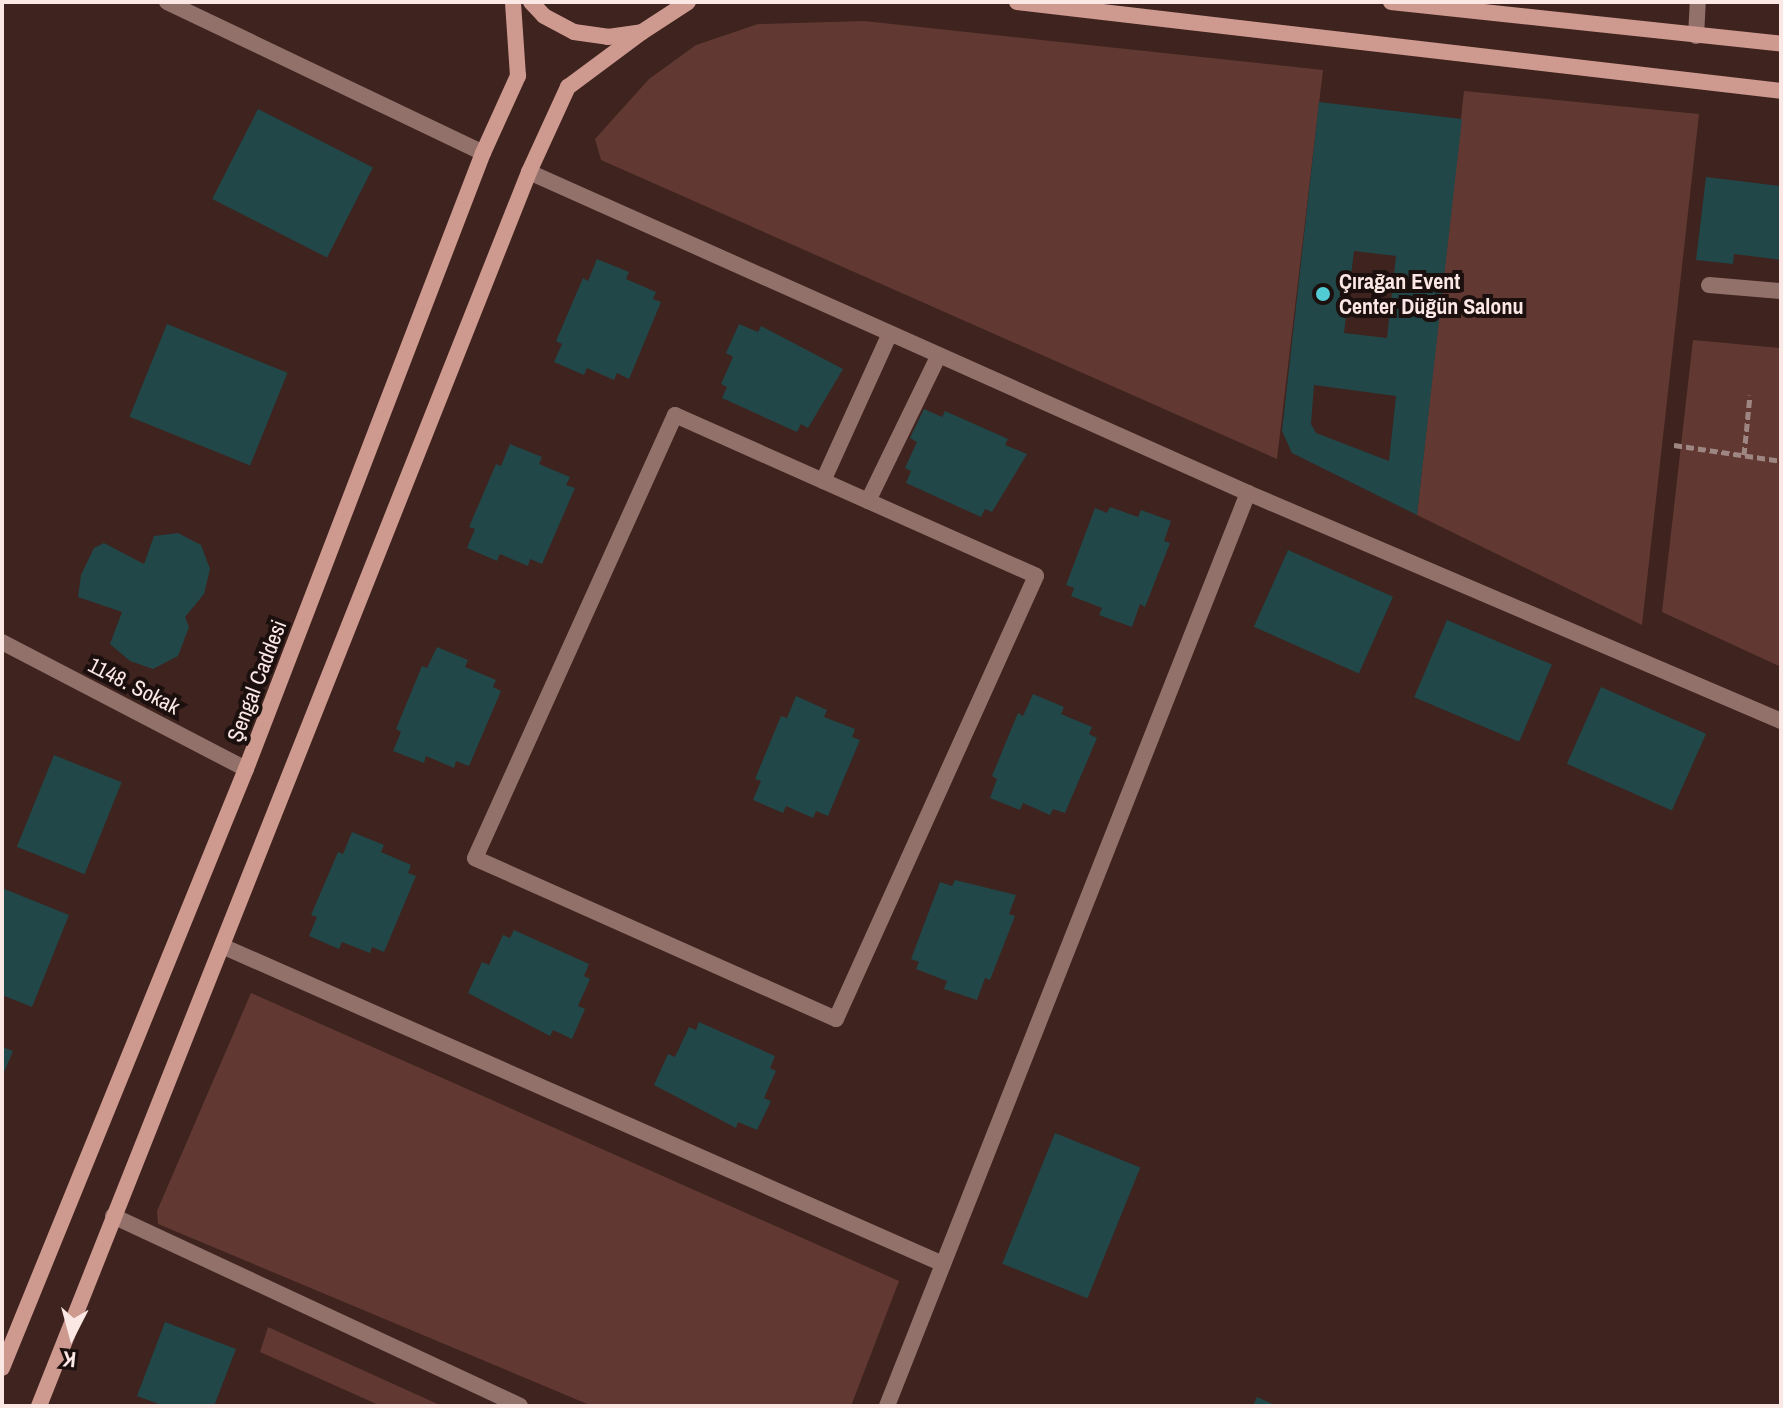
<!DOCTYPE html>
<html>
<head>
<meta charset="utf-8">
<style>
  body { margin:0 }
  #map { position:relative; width:1783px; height:1408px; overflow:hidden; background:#3e231e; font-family:"Archivo Narrow",sans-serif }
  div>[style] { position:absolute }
  .green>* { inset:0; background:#613932 }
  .building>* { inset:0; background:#214749; transform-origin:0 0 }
  .path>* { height:5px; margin-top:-2.5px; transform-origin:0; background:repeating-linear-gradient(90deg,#9e8682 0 8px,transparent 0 12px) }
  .service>* { height:16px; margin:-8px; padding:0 8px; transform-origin:8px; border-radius:8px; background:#93716b }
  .minor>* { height:16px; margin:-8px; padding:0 8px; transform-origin:8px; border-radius:8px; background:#93716b }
  .secondary>* { height:16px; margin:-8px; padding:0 8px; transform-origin:8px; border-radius:8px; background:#ce998e }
  .dots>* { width:22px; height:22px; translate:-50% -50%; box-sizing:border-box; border:4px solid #1c100e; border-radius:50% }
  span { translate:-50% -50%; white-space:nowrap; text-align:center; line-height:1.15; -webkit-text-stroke:8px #1c100e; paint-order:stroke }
  .poi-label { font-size:22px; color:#fbe7e4; font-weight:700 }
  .left { translate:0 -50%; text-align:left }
  .street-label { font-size:22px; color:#fbe7e4 }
  .frame { position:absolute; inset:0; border:4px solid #fbe7e4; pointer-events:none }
  .north { position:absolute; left:32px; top:1296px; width:80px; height:80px; -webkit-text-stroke:6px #1c100e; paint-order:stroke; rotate:186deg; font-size:22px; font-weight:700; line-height:32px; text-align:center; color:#fbe7e4 }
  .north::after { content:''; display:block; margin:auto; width:28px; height:36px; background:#fbe7e4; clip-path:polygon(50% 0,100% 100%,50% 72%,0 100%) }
</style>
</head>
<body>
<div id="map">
  <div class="green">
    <div style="clip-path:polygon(864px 21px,1323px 70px,1277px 459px,601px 160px,595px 139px,649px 79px,696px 45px,758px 24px)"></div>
    <div style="clip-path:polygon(1464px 91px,1699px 114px,1642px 625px,1417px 515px)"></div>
    <div style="clip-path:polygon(1693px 340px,1781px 348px,1781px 667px,1662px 612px)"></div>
    <div style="clip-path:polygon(251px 993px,899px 1281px,851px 1406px,592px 1406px,158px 1224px,157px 1211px)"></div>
    <div style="clip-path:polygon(268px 1327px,294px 1339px,442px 1406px,381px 1406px,260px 1352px)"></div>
  </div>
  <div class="building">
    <div style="clip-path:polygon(evenodd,1319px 102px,1462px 119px,1417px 515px,1292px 453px,1282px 431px,1319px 102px,1354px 251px,1396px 256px,1387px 338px,1344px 333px,1354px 251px,1319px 102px,1314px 385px,1396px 396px,1389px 461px,1316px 433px,1311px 424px,1314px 385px)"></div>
    <div style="left:258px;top:109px;width:129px;height:101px;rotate:27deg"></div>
    <div style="clip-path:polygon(1706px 177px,1781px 186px,1781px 260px,1734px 254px,1733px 264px,1696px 260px)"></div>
    <div style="clip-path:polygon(597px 259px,629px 272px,626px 279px,656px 292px,653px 299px,661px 302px,629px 379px,617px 373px,614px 380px,587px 368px,584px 375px,554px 362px,562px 344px,556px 341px,583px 278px,588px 281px)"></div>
    <div style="left:167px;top:324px;width:130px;height:100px;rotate:22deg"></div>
    <div style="clip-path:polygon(739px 324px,758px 332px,761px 326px,843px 369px,808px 428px,801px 424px,797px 432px,722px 398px,727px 387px,721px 384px,733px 357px,726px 353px)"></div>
    <div style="clip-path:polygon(924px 409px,942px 417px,945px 411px,1008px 439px,1005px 445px,1027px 454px,992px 512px,985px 509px,981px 517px,906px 483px,911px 471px,905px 468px,917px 442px,910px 438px)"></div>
    <div style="clip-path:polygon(510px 444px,542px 457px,539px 464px,570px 477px,566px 485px,575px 488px,542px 564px,530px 559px,528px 566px,500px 554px,497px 561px,467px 548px,475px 529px,469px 527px,496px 464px,501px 466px)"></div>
    <div style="clip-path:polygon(1110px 507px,1138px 517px,1141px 510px,1171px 521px,1164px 541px,1170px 543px,1145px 607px,1140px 604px,1132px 627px,1099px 615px,1102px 608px,1071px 596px,1074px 588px,1066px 585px,1095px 508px,1107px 513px)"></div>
    <div style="clip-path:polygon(178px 533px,201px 545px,210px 569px,204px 594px,185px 617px,189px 627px,178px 656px,153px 669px,130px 661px,110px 644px,122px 612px,78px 597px,81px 575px,94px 548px,104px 543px,144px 564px,154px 536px)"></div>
    <div style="left:1288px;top:550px;width:115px;height:84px;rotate:24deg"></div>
    <div style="left:1447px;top:620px;width:114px;height:84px;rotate:23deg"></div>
    <div style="clip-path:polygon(437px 647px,468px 660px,465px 667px,496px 680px,493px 687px,501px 691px,469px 766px,456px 761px,454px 768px,426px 756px,424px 763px,393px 751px,401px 732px,396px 729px,422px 666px,427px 668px)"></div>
    <div style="left:1601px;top:687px;width:115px;height:84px;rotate:24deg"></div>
    <div style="clip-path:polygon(1033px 694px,1064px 707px,1061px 714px,1092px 727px,1089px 734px,1097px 738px,1065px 813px,1053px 809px,1050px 815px,1023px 803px,1020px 810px,990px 798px,997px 779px,992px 776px,1018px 713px,1023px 716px)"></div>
    <div style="clip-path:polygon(796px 696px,827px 710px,824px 717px,855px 729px,852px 737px,860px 740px,828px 816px,816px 811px,813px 818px,786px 806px,783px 813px,753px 800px,761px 781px,755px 779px,781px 716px,787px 718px)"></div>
    <div style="left:54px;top:755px;width:73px;height:99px;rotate:22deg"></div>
    <div style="clip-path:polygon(352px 832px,384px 845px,381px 852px,411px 865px,408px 873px,416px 876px,384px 952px,372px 947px,370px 953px,342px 942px,339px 949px,309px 936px,317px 917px,311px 915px,338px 852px,343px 854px)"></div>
    <div style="clip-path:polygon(955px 880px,1016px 895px,1009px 914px,1015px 916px,990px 980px,985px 978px,977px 1000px,944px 989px,947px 981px,916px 969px,919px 962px,911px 959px,940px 882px,952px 886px)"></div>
    <div style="clip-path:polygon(2px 888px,69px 915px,32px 1007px,2px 995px)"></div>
    <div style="clip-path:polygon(514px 930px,589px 964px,584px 976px,590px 979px,578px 1006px,585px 1009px,572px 1039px,553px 1030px,550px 1036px,468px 993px,482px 962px,489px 965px,503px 935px,510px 938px)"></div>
    <div style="clip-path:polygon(699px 1022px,775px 1056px,770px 1068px,776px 1071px,764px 1098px,771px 1101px,757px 1130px,738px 1122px,736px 1128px,654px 1085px,668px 1054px,675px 1057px,689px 1027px,696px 1030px)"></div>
    <div style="clip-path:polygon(2px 1047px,13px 1051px,2px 1077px)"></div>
    <div style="left:1055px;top:1133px;width:92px;height:141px;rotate:22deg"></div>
    <div style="clip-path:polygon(165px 1322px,236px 1349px,214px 1406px,164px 1406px,137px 1396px)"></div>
    <div style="clip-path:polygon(1257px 1397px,1277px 1406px,1253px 1406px)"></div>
  </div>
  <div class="path">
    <div style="left:1674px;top:445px;width:108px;rotate:8.5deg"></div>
    <div style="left:1744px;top:455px;width:60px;rotate:-84.3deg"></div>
  </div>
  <div class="service">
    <div style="left:1709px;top:285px;width:72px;rotate:4.8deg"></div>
    <div style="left:675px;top:415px;width:395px;rotate:24deg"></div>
    <div style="left:1036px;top:576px;width:486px;rotate:114.3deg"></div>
    <div style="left:836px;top:1019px;width:395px;rotate:-156deg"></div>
    <div style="left:475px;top:858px;width:486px;rotate:-65.7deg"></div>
    <div style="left:823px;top:481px;width:162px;rotate:-65.6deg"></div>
    <div style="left:868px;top:501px;width:162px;rotate:-64.1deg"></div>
  </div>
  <div class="minor">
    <div style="left:167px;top:2px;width:350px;rotate:25.5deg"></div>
    <div style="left:1696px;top:36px;width:34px;rotate:-87deg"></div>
    <div style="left:529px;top:172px;width:787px;rotate:24.06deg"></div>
    <div style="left:1248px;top:493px;width:580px;rotate:23.16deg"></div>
    <div style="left:2px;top:642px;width:275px;rotate:27.5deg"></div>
    <div style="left:222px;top:946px;width:788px;rotate:23.8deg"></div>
    <div style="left:113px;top:1216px;width:449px;rotate:25deg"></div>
    <div style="left:887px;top:1406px;width:982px;rotate:-68.43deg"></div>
  </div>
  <div class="secondary">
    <div style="left:531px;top:2px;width:19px;rotate:47deg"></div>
    <div style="left:544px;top:16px;width:34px;rotate:28deg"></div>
    <div style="left:574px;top:32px;width:34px;rotate:8deg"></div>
    <div style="left:608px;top:37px;width:34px;rotate:-8deg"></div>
    <div style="left:642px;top:32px;width:55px;rotate:-33.1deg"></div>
    <div style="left:1017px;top:2px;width:769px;rotate:6.64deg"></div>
    <div style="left:1391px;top:2px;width:392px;rotate:6.1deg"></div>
    <div style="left:2px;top:1368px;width:647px;rotate:-67.84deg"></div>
    <div style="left:246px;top:769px;width:660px;rotate:-68.96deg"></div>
    <div style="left:483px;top:153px;width:85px;rotate:-65.6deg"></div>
    <div style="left:518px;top:76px;width:74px;rotate:-93.9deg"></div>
    <div style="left:39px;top:1406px;width:1328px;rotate:-68.34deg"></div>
    <div style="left:529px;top:172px;width:94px;rotate:-65.4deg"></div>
    <div style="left:568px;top:87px;width:92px;rotate:-36.6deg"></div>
  </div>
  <div class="dots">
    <div style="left:1323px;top:294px;background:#51ccd5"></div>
  </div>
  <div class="poi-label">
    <span class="left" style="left:1339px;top:294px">Çırağan Event<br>Center Düğün Salonu</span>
  </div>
  <div class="street-label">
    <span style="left:257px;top:681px;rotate:-69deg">Şengal Caddesi</span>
    <span style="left:134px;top:686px;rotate:27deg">1148. Sokak</span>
  </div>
  <div class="frame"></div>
  <div class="north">K</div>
</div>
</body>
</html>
